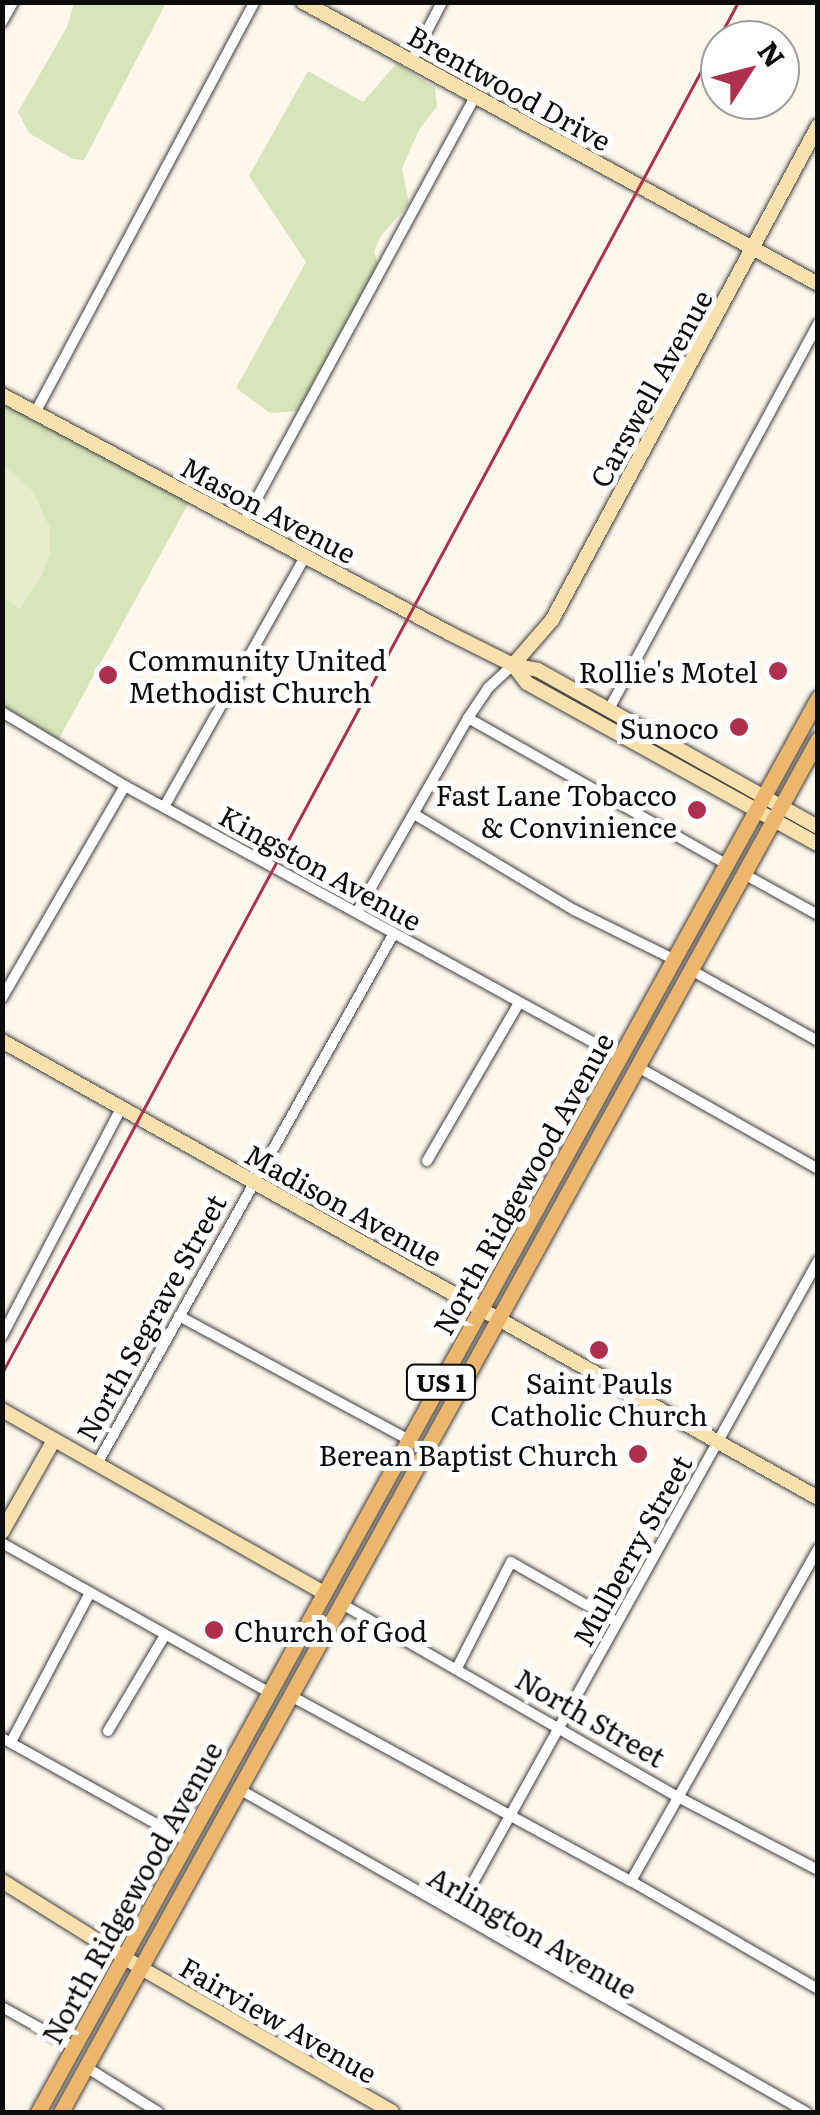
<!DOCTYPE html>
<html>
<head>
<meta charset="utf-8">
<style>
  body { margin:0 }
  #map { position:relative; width:820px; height:2115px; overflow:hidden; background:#fdf7ec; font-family:Literata,serif }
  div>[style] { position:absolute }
  .green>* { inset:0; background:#d8e4b9 }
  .pitch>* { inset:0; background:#e7ecca }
  .roads { filter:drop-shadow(0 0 2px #3f3f3f) drop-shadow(0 0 2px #3f3f3f) }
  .street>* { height:10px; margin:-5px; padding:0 5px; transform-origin:5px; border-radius:5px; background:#fff }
  .secondary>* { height:14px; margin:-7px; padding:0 7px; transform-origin:7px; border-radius:7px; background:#f8e1ac }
  .primary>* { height:15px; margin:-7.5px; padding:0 7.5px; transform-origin:7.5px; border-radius:7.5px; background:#edb66d }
  .rail>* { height:2.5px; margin:-1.25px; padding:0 1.25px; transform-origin:1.25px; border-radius:1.25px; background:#af304e }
  .dots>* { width:28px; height:28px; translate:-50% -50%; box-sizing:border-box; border:5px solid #fff; border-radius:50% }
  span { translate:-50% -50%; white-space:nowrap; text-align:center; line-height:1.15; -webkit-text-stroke:10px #fff; paint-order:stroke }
  .shield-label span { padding:2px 8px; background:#fff; border:2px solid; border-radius:8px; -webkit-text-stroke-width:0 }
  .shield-label { font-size:25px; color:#0c0c0c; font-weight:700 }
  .street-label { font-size:28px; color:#0c0c0c }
  .poi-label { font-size:28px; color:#0c0c0c }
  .left { translate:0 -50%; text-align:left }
  .right { translate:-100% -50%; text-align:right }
  .frame { position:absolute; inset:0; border:5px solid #0c0c0c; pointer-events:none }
  .north { position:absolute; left:700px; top:20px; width:100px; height:100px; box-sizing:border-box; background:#fff; border:2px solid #9e9e9e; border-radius:50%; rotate:54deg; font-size:28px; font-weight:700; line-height:40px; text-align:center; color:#0c0c0c }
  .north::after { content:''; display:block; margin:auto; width:35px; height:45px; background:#af304e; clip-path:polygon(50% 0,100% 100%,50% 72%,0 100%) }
</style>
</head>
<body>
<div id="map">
  <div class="green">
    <div style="clip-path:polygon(74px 3px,166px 3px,84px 160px,73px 159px,29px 133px,18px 112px,67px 27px)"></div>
    <div style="clip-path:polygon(397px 63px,435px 88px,437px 107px,420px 128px,402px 168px,409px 204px,380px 237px,374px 252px,378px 264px,298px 411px,270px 413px,236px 388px,306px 262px,249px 176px,308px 71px,363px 102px)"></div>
    <div style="clip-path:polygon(2px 395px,192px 497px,56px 744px,3px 712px)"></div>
  </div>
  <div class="pitch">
    <div style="clip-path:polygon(2px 464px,33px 491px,50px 528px,50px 554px,42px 575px,20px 609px,3px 597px)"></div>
  </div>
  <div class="roads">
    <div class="street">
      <div style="left:2px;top:22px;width:23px;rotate:-61deg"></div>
      <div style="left:411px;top:62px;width:68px;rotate:-62.7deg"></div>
      <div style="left:35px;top:413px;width:466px;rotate:-61.9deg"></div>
      <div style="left:243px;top:524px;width:487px;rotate:-61.5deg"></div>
      <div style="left:609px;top:709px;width:438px;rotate:-61.5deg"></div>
      <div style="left:2px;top:712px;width:144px;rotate:31deg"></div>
      <div style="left:125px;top:786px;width:564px;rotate:28.7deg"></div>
      <div style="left:468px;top:718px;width:296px;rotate:29.5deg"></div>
      <div style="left:164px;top:807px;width:287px;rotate:-60.6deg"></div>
      <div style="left:414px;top:814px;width:187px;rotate:31deg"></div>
      <div style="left:574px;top:910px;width:110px;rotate:26.3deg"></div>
      <div style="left:744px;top:874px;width:85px;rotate:29deg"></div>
      <div style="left:357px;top:912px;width:224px;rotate:-60.2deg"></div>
      <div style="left:468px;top:718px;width:36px;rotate:-56deg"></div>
      <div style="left:488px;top:688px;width:34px;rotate:-43deg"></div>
      <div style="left:691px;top:970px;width:145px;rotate:29.2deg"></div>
      <div style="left:2px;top:998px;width:245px;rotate:-59.9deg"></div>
      <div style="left:638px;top:1067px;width:207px;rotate:29.5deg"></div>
      <div style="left:427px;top:1161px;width:183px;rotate:-59.8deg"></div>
      <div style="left:179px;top:1316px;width:261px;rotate:28.3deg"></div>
      <div style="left:2px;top:1336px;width:257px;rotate:-62.4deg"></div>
      <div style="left:97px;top:1464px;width:608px;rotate:-60.78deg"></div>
      <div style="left:2px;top:1543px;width:307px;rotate:29.2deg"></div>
      <div style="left:342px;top:1604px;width:387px;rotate:29.9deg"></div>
      <div style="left:678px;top:1797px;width:158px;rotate:27.5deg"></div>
      <div style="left:457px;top:1668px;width:119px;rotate:-63deg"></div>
      <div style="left:511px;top:1562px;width:120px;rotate:29.6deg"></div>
      <div style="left:291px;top:1696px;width:387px;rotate:28.6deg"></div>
      <div style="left:631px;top:1881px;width:216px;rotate:30deg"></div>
      <div style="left:108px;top:1731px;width:112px;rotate:-59.3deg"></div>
      <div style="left:2px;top:1738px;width:212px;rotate:29.1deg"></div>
      <div style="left:11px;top:1742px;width:169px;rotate:-62.1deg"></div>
      <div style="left:239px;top:1789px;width:653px;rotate:29.67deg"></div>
      <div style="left:631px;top:1881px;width:381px;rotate:-60.6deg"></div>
      <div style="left:456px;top:1913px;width:746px;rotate:-60.96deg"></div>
      <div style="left:2px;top:2007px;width:82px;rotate:29.1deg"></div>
      <div style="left:86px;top:2067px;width:85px;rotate:32deg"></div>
    </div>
    <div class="secondary">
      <div style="left:303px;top:2px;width:587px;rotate:28.7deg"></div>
      <div style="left:2px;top:395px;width:506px;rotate:28.03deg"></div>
      <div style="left:449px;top:633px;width:72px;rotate:26.6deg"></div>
      <div style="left:513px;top:665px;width:25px;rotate:11deg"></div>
      <div style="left:538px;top:670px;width:321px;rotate:29.3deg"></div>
      <div style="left:513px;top:665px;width:60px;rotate:-49.1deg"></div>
      <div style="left:552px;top:620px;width:561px;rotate:-61.7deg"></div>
      <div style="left:513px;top:665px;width:23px;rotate:52deg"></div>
      <div style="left:527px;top:683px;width:333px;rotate:29deg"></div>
      <div style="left:2px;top:1041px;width:935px;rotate:29.25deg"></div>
      <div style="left:2px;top:1410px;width:370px;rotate:29.6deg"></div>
      <div style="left:2px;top:1532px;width:106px;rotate:-60.5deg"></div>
      <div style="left:2px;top:1881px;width:164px;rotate:32deg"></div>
      <div style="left:141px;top:1968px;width:289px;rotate:29.8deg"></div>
    </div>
    <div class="primary">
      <div style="left:38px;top:2112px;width:1615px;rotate:-61.12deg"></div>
      <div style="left:61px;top:2112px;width:1568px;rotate:-61.13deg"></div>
    </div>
  </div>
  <div class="rail">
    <div style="left:2px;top:1373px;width:1556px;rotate:-61.77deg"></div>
  </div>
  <div class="dots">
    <div style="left:778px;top:671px;background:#af304e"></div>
    <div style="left:108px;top:675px;background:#af304e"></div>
    <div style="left:739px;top:727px;background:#af304e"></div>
    <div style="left:697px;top:810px;background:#af304e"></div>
    <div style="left:599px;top:1350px;background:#af304e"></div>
    <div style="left:638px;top:1454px;background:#af304e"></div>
    <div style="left:214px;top:1630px;background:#af304e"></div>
  </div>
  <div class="shield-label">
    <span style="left:441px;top:1382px">US 1</span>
  </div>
  <div class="street-label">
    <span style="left:510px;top:87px;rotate:29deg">Brentwood Drive</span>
    <span style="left:650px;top:388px;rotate:-61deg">Carswell Avenue</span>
    <span style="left:269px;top:509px;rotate:28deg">Mason Avenue</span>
    <span style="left:321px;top:867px;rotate:29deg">Kingston Avenue</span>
    <span style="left:522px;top:1183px;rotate:-61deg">North Ridgewood Avenue</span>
    <span style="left:344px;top:1204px;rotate:29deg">Madison Avenue</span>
    <span style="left:150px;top:1317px;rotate:-61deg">North Segrave Street</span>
    <span style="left:631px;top:1550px;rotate:-61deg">Mulberry Street</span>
    <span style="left:591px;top:1717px;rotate:30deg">North Street</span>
    <span style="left:131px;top:1892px;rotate:-61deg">North Ridgewood Avenue</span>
    <span style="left:533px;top:1932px;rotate:30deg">Arlington Avenue</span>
    <span style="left:279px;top:2019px;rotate:30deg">Fairview Avenue</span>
  </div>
  <div class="poi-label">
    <span class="left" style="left:128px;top:675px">Community United<br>Methodist Church</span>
    <span class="right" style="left:758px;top:671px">Rollie's Motel</span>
    <span class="right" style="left:719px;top:727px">Sunoco</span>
    <span class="right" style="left:677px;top:810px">Fast Lane Tobacco<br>&amp; Convinience</span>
    <span style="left:599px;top:1398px">Saint Pauls<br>Catholic Church</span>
    <span class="right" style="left:618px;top:1454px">Berean Baptist Church</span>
    <span class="left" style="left:234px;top:1630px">Church of God</span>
  </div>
  <div class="frame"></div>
  <div class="north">N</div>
</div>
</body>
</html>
